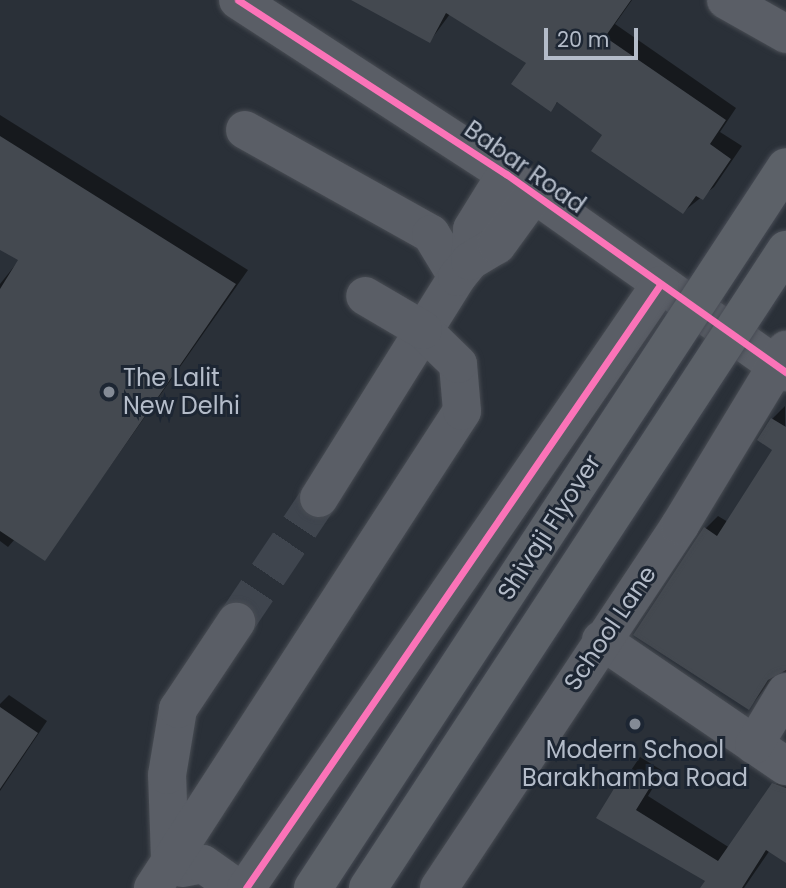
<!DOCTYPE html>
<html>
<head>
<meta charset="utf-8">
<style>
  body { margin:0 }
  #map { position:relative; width:786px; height:888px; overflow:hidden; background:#2a3038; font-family:Poppins,sans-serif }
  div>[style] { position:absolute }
  .shadow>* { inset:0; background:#0007 }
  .building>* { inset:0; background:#444950 }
  .minor-tunnel>* { height:38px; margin-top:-19px; transform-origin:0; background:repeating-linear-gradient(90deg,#3f454e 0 38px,transparent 0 57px) }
  .roads { filter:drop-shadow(0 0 2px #484c53) drop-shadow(0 0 2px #484c53) }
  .minor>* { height:38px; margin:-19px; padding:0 19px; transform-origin:19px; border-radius:19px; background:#5a5e66 }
  .bridges { filter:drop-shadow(0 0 2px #484c55) drop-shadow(0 0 2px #484c55) }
  .major-bridge>* { height:38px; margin:-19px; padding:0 19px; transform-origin:19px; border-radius:19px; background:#5c6168 }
  .cycleway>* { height:7px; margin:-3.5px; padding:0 3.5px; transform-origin:3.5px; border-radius:3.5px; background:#fb73b8 }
  .dots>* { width:19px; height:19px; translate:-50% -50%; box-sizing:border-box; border:4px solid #1d2633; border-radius:50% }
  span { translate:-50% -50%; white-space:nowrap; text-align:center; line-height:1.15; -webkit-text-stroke:6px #1d2633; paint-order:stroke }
  .street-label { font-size:24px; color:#b4bcc9 }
  .poi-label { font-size:24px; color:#b4bcc9 }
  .left { translate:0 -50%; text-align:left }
  .scale { position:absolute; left:544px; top:28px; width:94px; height:32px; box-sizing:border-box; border:4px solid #b4bcc9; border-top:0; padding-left:9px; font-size:21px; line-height:24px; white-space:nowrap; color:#b4bcc9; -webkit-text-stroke:5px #1d2633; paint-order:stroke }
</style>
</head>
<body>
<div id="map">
  <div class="shadow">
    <div style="clip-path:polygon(361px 0,632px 0,615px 24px,736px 108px,720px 132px,742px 146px,714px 187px,683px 212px,604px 134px,559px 101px,550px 109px,529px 62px,450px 14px,430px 41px)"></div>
    <div style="clip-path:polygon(0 115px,248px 270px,45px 559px,15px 539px,8px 547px,0 541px,0 284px,20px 259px,0 248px)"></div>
    <div style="clip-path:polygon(785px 406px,786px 672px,778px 672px,749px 708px,705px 529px,718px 516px,728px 522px,774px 449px,772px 419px)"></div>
    <div style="clip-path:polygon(9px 695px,47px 721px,0 791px,0 704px)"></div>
    <div style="clip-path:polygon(640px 757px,663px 771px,648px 796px,730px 848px,786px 771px,786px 861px,770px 850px,744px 888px,719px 888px,599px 817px)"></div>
  </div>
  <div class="building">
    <div style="clip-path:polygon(351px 0,631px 0,605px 37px,726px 120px,710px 144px,731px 159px,703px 200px,696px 196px,683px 214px,591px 151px,602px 135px,557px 102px,551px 112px,511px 84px,526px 63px,446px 13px,430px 43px)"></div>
    <div style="clip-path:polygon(0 136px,236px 284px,45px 561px,0 531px,0 289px,18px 260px,0 250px)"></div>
    <div style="clip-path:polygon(771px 418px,786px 427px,786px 670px,768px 680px,749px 710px,633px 635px,704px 527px,717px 536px,772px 450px,757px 440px)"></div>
    <div style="clip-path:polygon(0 707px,38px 733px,0 789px)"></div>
    <div style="clip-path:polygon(626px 769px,652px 784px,636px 810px,718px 861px,772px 783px,786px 788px,786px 863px,766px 850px,742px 888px,700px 888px,705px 881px,596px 818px)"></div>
  </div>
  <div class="minor-tunnel">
    <div style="left:236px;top:622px;width:149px;rotate:-56.2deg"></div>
  </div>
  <div class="roads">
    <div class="minor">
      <div style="left:238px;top:0;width:320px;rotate:33deg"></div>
      <div style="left:506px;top:174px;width:343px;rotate:35.3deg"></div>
      <div style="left:726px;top:0;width:69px;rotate:29.5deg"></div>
      <div style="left:245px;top:130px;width:213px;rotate:29.2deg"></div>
      <div style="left:431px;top:234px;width:50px;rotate:58.8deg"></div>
      <div style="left:470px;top:261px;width:32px;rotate:-86deg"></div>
      <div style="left:472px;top:229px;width:65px;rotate:-58.3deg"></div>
      <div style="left:319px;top:498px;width:261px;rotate:-58deg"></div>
      <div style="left:457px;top:277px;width:21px;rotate:-51deg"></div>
      <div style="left:470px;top:261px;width:31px;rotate:-31deg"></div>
      <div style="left:497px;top:245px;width:63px;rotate:-54deg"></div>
      <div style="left:601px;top:640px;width:224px;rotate:34.3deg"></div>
      <div style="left:754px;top:745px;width:62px;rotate:-58.9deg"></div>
      <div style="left:170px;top:859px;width:84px;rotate:-92deg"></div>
      <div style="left:167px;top:775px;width:67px;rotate:-80.5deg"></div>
      <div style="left:178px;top:709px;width:105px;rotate:-56.3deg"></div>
      <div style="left:182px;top:868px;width:21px;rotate:-11deg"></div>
      <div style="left:203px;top:864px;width:42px;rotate:35.2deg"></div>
      <div style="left:153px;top:888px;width:568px;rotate:-57.06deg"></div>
      <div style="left:462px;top:411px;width:47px;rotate:-94.9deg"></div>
      <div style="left:458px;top:364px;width:49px;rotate:-135.8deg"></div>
      <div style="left:423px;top:330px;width:67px;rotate:-149.6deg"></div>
      <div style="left:246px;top:888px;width:731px;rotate:-55.53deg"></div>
      <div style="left:439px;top:888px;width:436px;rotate:-56.4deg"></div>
      <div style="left:680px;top:525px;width:205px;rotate:-58.8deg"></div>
    </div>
  </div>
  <div class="bridges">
    <div class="major-bridge">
      <div style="left:313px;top:888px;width:862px;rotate:-56.73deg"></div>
      <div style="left:368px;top:888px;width:763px;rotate:-56.77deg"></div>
    </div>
  </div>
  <div class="cycleway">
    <div style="left:238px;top:0;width:320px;rotate:33deg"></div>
    <div style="left:506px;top:174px;width:343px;rotate:35.3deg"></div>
    <div style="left:246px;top:888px;width:731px;rotate:-55.53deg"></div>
  </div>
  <div class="dots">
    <div style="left:109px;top:392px;background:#848b96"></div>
    <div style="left:635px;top:724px;background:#848b96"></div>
  </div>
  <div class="street-label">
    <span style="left:525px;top:167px;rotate:35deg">Babar Road</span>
    <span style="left:549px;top:527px;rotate:-57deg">Shivaji Flyover</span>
    <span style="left:610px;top:628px;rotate:-56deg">School Lane</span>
  </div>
  <div class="poi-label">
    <span class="left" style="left:123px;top:392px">The Lalit<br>New Delhi</span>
    <span style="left:635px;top:764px">Modern School<br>Barakhamba Road</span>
  </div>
  <div class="scale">20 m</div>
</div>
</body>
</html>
